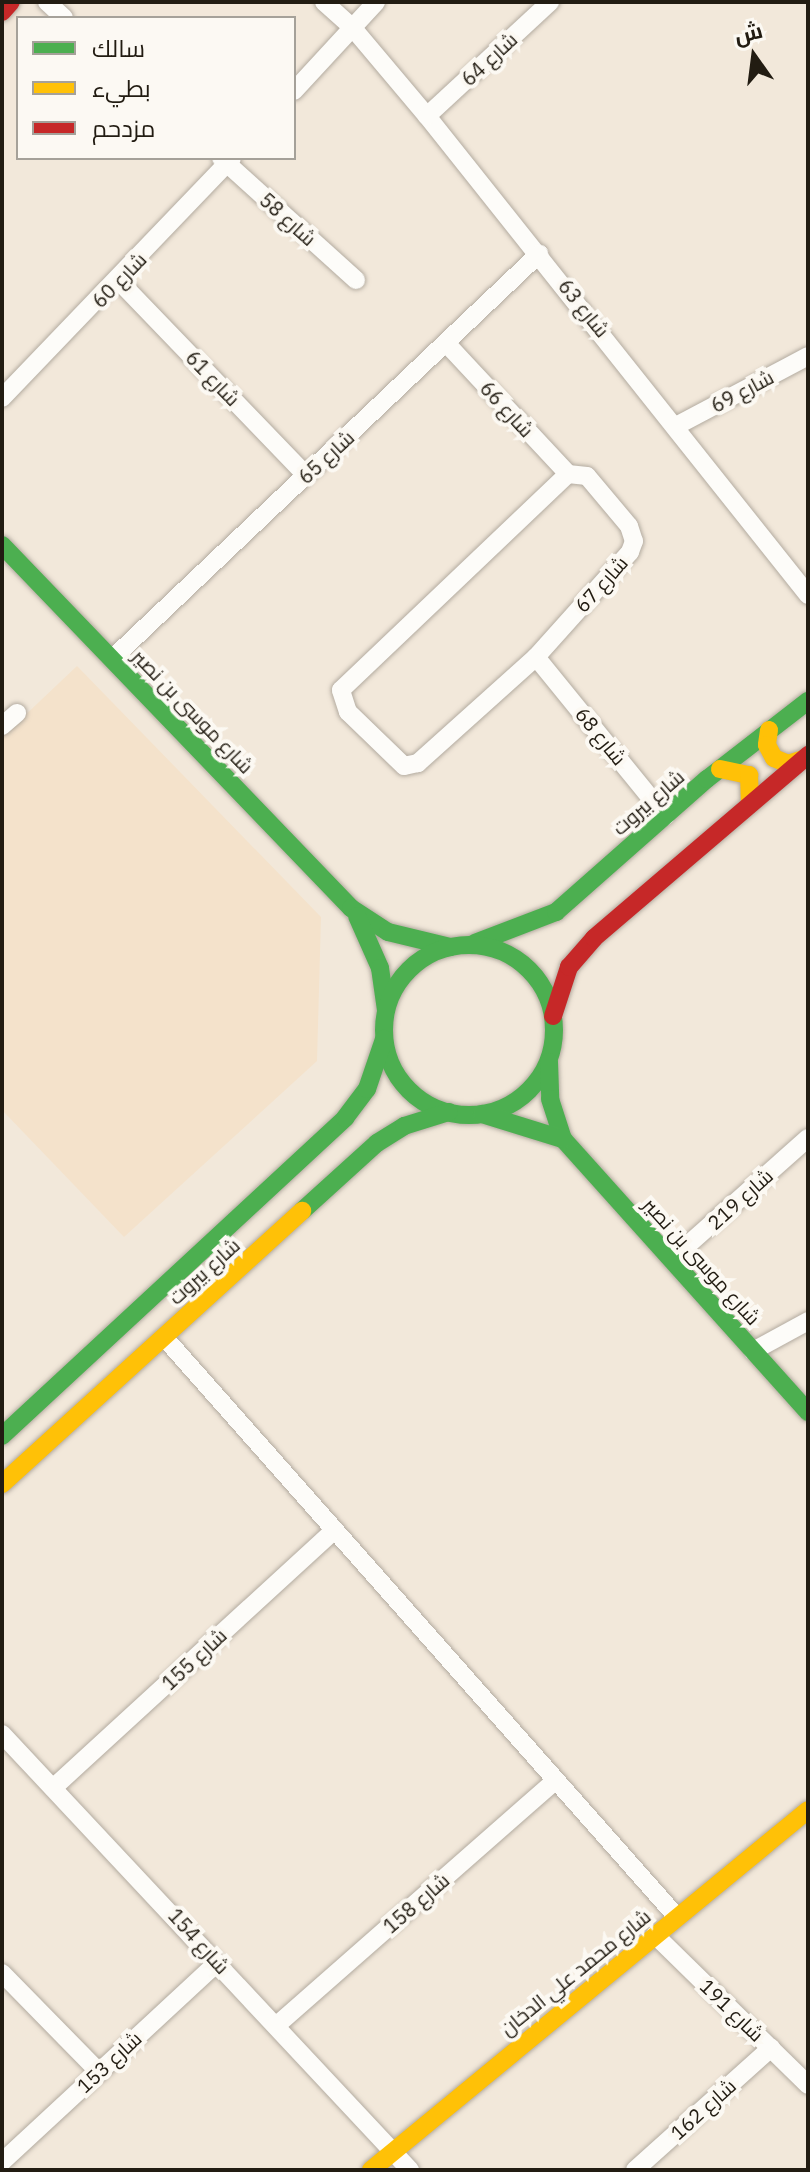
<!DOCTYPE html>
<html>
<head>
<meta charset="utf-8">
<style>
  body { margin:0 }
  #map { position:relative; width:810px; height:2172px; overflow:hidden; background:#f2e8da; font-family:"IBM Plex Sans",Cairo,sans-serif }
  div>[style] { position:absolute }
  .built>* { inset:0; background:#f4e2cb }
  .roads { filter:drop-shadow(0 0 2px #b3aba0) drop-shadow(0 0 2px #b3aba0) }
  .street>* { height:18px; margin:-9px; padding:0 9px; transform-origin:9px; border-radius:9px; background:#fdfcf9 }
  .fast>* { height:18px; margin:-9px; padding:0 9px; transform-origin:9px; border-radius:9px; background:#4caf50 }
  .fast>.ring { margin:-9px; padding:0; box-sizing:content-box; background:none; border:18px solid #4caf50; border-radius:50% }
  .slow>* { height:18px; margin:-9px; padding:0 9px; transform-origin:9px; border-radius:9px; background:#ffc107 }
  .jam>* { height:18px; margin:-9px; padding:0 9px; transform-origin:9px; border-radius:9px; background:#c62828 }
  span { translate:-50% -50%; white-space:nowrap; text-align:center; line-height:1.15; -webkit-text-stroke:8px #fcf9f3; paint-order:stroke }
  .street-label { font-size:20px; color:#221c12 }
  .frame { position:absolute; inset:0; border:4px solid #221c12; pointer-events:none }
  .legend { position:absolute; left:16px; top:16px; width:280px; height:144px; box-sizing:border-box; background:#fcf9f3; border:2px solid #a5a199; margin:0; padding:10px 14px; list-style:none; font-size:24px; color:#221c12 }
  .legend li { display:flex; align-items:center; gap:16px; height:40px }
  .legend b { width:40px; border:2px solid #a5a199 }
  .north { position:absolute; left:714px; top:16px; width:80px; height:80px; -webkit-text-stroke:6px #fcf9f3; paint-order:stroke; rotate:346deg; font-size:22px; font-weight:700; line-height:32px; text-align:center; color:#221c12 }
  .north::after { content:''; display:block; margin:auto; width:28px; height:36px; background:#221c12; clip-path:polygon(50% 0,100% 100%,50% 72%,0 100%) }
</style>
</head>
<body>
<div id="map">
  <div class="built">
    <div style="clip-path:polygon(77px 666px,321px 917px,317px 1061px,124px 1237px,2px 1110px,2px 737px)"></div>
  </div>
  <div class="roads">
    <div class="street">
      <div style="left:47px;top:2px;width:23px;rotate:43deg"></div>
      <div style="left:324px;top:2px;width:38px;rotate:42deg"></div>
      <div style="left:352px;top:27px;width:116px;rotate:49.9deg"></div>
      <div style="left:427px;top:116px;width:612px;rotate:51.5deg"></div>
      <div style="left:294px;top:91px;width:121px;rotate:-47.3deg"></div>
      <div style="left:427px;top:116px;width:168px;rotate:-42.8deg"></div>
      <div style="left:221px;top:158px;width:182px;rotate:42.1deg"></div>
      <div style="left:119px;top:281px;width:269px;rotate:46.1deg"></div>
      <div style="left:446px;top:343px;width:179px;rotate:47deg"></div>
      <div style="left:2px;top:398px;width:332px;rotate:-46.2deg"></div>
      <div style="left:676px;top:426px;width:149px;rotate:-27.9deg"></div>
      <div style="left:568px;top:474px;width:19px;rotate:6deg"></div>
      <div style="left:587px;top:476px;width:65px;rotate:50deg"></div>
      <div style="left:629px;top:526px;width:16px;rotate:72deg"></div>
      <div style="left:634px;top:541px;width:12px;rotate:110deg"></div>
      <div style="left:630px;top:552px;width:141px;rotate:131.8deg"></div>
      <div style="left:536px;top:657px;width:159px;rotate:138.1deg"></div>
      <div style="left:418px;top:763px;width:14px;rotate:168deg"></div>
      <div style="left:404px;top:766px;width:78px;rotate:-136deg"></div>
      <div style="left:348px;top:712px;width:23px;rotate:-108deg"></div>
      <div style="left:341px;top:690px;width:313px;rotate:-43.6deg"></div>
      <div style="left:536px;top:657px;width:205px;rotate:50.9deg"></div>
      <div style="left:112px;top:659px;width:589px;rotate:-43.49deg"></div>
      <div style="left:2px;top:726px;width:20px;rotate:-41deg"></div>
      <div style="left:672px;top:1259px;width:182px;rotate:-41.7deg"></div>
      <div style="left:164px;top:1337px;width:774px;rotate:48.51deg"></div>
      <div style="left:753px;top:1351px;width:63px;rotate:-28.6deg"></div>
      <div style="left:2px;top:1734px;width:597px;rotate:46.9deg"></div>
      <div style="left:53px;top:1788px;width:382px;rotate:-42.5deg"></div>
      <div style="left:655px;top:1935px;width:214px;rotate:44.4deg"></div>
      <div style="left:2px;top:1973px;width:139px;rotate:45.6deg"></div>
      <div style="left:277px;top:2025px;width:371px;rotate:-41.3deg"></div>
      <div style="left:2px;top:2162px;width:293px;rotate:-42.8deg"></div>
      <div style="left:635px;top:2170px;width:183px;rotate:-41.9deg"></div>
    </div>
    <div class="fast">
      <div style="left:2px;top:545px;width:504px;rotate:46.13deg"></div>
      <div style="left:351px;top:908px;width:44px;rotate:33deg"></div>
      <div style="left:388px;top:932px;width:64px;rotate:13.6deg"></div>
      <div style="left:357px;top:916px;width:57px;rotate:66.1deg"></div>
      <div style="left:380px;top:968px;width:42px;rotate:81.9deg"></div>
      <div style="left:475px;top:943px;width:87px;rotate:-20.9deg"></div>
      <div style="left:556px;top:912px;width:201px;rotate:-41.4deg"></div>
      <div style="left:707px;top:779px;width:128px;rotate:-37.7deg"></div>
      <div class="ring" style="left:384px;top:945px;width:152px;height:152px"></div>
      <div style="left:549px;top:1062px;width:37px;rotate:88deg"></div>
      <div style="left:550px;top:1099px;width:42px;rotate:72deg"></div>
      <div style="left:563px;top:1139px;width:367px;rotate:48.1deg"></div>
      <div style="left:482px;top:1114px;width:85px;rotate:17.2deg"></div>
      <div style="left:302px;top:1211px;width:101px;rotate:-42.2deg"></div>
      <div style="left:377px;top:1143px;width:32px;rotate:-32deg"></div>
      <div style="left:404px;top:1126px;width:47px;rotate:-17.3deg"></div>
      <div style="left:2px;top:1436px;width:468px;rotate:-42.8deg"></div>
      <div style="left:345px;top:1118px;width:36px;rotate:-53deg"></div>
      <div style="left:367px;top:1089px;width:53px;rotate:-71.2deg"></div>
    </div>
    <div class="slow">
      <div style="left:769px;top:730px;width:15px;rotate:98deg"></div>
      <div style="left:767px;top:745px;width:15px;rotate:62deg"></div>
      <div style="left:774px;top:758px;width:15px;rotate:23deg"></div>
      <div style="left:788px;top:764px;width:16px;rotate:-18deg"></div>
      <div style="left:720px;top:769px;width:30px;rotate:12deg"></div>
      <div style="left:749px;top:775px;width:29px;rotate:88deg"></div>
      <div style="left:2px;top:1484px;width:406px;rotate:-42.3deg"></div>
      <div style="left:371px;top:2170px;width:566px;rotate:-39.48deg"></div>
    </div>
    <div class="jam">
      <div style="left:2px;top:12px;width:13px;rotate:-48deg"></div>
      <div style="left:553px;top:1016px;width:52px;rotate:-71.9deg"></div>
      <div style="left:569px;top:967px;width:38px;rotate:-49deg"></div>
      <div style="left:594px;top:938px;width:282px;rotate:-40.5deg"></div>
    </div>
  </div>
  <div class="street-label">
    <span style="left:489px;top:59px;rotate:-43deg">شارع 64</span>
    <span style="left:288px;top:219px;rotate:42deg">شارع 58</span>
    <span style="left:119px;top:280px;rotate:-46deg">شارع 60</span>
    <span style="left:584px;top:308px;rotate:51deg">شارع 63</span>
    <span style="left:213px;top:378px;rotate:46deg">شارع 61</span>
    <span style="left:742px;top:391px;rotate:-28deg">شارع 69</span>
    <span style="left:507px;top:409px;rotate:47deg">شارع 66</span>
    <span style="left:326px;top:457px;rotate:-43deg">شارع 65</span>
    <span style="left:601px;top:584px;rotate:-48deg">شارع 67</span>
    <span style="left:193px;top:711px;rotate:46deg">شارع موسى بن نصير</span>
    <span style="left:601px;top:736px;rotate:51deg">شارع 68</span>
    <span style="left:648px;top:802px;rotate:-41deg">شارع بيروت</span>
    <span style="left:740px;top:1199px;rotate:-42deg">شارع 219</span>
    <span style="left:702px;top:1261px;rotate:48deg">شارع موسى بن نصير</span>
    <span style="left:204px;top:1271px;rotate:-42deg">شارع بيروت</span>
    <span style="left:194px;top:1659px;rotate:-43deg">شارع 155</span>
    <span style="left:416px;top:1903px;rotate:-41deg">شارع 158</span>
    <span style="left:199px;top:1941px;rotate:48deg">شارع 154</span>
    <span style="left:575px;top:1972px;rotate:-39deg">شارع محمد علي الدخان</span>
    <span style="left:732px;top:2010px;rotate:44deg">شارع 191</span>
    <span style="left:109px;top:2062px;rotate:-43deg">شارع 153</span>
    <span style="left:703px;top:2109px;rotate:-42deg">شارع 162</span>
  </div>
  <div class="frame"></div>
  <ul class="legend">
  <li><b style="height:10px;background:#4caf50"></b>سالك</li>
  <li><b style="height:10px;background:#ffc107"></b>بطيء</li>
  <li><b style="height:10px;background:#c62828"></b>مزدحم</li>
  </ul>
  <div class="north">ش</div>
</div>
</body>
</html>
